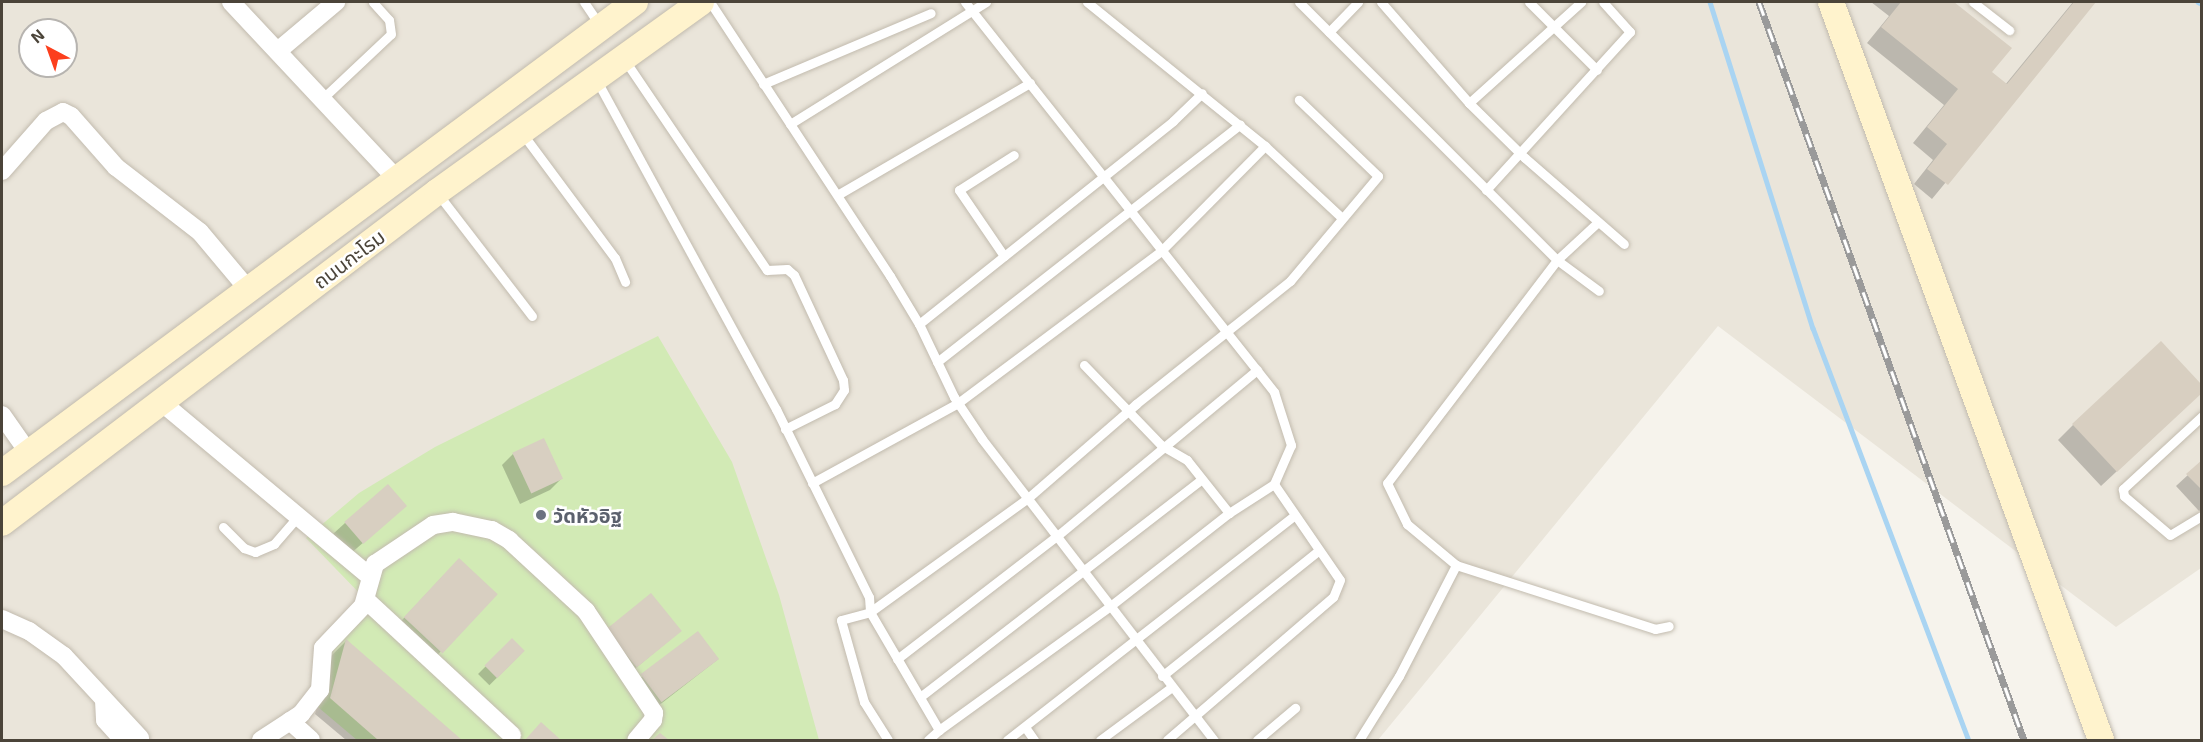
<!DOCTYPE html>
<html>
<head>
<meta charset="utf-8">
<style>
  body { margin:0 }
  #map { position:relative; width:2203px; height:742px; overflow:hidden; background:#f6f3ec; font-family:"Exo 2","Noto Sans Thai",sans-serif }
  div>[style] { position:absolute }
  .residential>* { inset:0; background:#eae5da }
  .green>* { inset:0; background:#d2eab5 }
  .shadow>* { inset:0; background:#0003; transform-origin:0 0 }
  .stream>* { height:4.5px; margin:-2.25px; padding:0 2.25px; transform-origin:2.25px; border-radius:2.25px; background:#a9d4f2 }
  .building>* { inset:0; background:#d8cfc1; transform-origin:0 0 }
  .roads { filter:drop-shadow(0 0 2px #c2bbae) drop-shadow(0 0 2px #c2bbae) }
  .service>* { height:9px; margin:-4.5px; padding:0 4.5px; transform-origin:4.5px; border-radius:4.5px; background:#fff }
  .minor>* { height:18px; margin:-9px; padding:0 9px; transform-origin:9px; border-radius:9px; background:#fff }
  .secondary>* { height:26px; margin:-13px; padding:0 13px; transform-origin:13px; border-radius:13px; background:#fff3cd }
  .rail>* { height:7px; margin-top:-3.5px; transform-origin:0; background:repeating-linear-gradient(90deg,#fff 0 14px,#9a9a9a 0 28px); box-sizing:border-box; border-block:2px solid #9a9a9a }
  .dots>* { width:16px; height:16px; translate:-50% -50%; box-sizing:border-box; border:3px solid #fff; border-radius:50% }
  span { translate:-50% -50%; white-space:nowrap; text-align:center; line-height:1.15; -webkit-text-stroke:5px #fff; paint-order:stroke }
  .street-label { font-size:20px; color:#4b4439 }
  .worship-label { font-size:20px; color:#5b616d; font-weight:700 }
  .left { translate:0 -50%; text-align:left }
  .frame { position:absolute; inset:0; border:3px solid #4b4439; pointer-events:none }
  .north { position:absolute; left:18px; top:18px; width:60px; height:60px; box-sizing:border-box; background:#fff; border:2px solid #b7b4b0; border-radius:50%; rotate:319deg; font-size:16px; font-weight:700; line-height:24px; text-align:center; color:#4b4439 }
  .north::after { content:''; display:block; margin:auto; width:21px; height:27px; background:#fc3f1d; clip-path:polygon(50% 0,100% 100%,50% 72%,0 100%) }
</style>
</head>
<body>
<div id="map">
  <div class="residential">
    <div style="clip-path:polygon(evenodd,2px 2px,2201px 2px,2201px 568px,2116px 627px,1718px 326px,1378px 740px,2px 740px,2px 2px,30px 30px,66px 30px,66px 66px,30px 66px,30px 30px)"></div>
  </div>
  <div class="green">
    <div style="clip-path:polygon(658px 336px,732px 462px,779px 595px,819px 740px,357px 740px,312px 702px,328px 642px,366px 600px,306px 538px,359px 493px,435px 447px)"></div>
  </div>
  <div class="shadow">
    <div style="clip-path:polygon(1871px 2px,1951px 2px,2009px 48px,1990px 73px,2005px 85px,2073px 2px,2094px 2px,1932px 199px,1914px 184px,1933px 160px,1913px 143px,1944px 105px,1867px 43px,1889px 16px)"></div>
    <div style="clip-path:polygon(2189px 404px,2101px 486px,2058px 440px,2073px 425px)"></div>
    <div style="clip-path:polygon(513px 454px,561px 479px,550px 490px,520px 504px,502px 465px)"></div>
    <div style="clip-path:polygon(2202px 462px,2202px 509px,2199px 511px,2176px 486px)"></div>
    <div style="clip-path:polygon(393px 517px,350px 554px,333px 534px,345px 523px)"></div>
    <div style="clip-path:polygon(444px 575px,495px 594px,426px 667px,390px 633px)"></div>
    <div style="clip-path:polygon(680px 631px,625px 677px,596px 641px)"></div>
    <div style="left:698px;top:633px;width:33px;height:87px;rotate:52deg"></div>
    <div style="left:512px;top:640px;width:16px;height:48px;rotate:45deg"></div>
    <div style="clip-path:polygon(346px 641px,459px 740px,346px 740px,315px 714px,331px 656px)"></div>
  </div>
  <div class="stream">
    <div style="left:1710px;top:2px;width:342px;rotate:72.5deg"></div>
    <div style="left:1813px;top:328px;width:441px;rotate:69.3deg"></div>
    <div style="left:2198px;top:2px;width:4px;rotate:27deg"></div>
  </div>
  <div class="building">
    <div style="clip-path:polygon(1901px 2px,1954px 2px,2012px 48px,1992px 72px,2007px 84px,2074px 2px,2096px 2px,1948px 185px,1927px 169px,1947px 144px,1927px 127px,1958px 89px,1881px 27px)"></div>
    <div style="clip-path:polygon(2161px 341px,2202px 385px,2202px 393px,2117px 472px,2072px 424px)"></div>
    <div style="left:544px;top:438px;width:45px;height:35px;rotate:65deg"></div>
    <div style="clip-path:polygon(2202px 460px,2202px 490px,2186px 474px)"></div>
    <div style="left:388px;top:484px;width:29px;height:58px;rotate:49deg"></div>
    <div style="left:459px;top:558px;width:53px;height:81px;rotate:43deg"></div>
    <div style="left:651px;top:593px;width:49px;height:58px;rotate:51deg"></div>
    <div style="left:698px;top:631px;width:35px;height:72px;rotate:53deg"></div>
    <div style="left:512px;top:638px;width:18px;height:39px;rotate:45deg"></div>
    <div style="clip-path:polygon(346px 639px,462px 740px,378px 740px,330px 698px)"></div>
    <div style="clip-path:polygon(541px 722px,561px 740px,525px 740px)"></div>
    <div style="clip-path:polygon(660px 733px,669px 740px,652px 740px)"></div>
  </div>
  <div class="roads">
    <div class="service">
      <div style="left:584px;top:2px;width:30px;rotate:56deg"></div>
      <div style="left:710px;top:2px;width:328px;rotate:56.7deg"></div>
      <div style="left:890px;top:276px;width:56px;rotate:58.9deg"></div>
      <div style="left:919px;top:324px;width:81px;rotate:64.4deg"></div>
      <div style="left:954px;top:397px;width:50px;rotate:56.3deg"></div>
      <div style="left:982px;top:439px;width:380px;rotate:52.4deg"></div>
      <div style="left:965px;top:2px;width:498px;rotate:51.6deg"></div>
      <div style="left:1274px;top:392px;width:56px;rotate:72.2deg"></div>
      <div style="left:1291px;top:445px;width:43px;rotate:113.6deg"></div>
      <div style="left:1274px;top:484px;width:116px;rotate:55.5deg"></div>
      <div style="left:1340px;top:580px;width:18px;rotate:112deg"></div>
      <div style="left:1333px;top:597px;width:219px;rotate:139.3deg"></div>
      <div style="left:1087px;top:2px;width:229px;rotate:39deg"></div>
      <div style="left:1265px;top:146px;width:104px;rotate:43.1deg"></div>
      <div style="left:1299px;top:2px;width:365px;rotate:45deg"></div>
      <div style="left:1557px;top:260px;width:52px;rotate:36.4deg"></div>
      <div style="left:1381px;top:2px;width:134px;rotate:48.9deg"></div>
      <div style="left:1469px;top:103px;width:78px;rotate:44.5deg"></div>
      <div style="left:1525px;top:158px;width:131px;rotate:41deg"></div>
      <div style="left:1529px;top:2px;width:96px;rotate:45deg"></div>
      <div style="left:1973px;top:2px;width:46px;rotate:37.9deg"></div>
      <div style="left:1329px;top:32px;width:42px;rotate:-46deg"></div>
      <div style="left:624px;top:59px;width:255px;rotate:55.9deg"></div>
      <div style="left:767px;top:270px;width:20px;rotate:-3deg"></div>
      <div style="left:787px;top:269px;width:9px;rotate:41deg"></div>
      <div style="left:794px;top:275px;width:116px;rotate:65deg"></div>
      <div style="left:843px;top:380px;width:10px;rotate:84deg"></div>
      <div style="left:844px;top:390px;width:17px;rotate:123deg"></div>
      <div style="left:835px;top:404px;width:56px;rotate:153.4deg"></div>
      <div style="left:596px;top:79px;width:376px;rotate:61.4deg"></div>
      <div style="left:776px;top:409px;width:210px;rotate:63.7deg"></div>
      <div style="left:869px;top:597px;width:15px;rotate:86deg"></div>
      <div style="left:870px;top:612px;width:137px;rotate:59.7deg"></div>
      <div style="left:939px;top:730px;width:15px;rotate:138deg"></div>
      <div style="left:763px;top:84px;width:182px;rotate:-22.9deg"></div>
      <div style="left:323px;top:98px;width:93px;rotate:-43.3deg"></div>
      <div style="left:391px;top:34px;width:14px;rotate:-98deg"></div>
      <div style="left:389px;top:20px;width:24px;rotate:-132deg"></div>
      <div style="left:1469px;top:103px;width:151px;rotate:-42deg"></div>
      <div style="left:790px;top:124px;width:231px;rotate:-31.9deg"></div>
      <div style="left:522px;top:133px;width:156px;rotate:53.4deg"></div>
      <div style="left:615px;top:258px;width:26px;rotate:67deg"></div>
      <div style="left:1486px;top:190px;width:214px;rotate:-47.7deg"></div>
      <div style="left:1630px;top:32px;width:40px;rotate:-132deg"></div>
      <div style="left:438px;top:194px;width:154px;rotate:52.4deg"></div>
      <div style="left:839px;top:194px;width:221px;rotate:-30.2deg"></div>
      <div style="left:1598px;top:222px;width:56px;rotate:137.2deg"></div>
      <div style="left:1557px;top:260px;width:280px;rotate:127.3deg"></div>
      <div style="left:1387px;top:483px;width:46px;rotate:64deg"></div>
      <div style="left:1407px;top:524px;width:64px;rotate:39.9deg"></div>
      <div style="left:1456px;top:565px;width:209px;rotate:17.8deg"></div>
      <div style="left:1655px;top:629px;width:14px;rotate:-12deg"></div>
      <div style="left:1004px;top:256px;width:80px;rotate:-124.3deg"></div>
      <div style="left:959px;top:190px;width:65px;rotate:-32.5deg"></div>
      <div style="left:919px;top:324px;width:325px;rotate:-38.6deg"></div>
      <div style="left:1173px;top:121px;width:40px;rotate:-44deg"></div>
      <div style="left:937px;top:362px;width:385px;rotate:-38.1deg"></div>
      <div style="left:1084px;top:365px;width:111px;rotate:46.1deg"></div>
      <div style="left:1161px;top:445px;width:30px;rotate:30deg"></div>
      <div style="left:1187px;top:460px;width:68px;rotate:51.6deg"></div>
      <div style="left:2202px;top:416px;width:108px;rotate:137.3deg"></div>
      <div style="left:2123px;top:489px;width:7px;rotate:82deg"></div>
      <div style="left:2124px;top:496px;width:60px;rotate:40.3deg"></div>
      <div style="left:2170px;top:535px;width:37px;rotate:-31deg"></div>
      <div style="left:812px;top:483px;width:166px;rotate:-28.7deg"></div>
      <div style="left:958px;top:403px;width:254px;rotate:-36.8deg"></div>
      <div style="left:1161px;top:251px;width:148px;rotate:-45.3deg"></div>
      <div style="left:223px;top:527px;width:30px;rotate:45deg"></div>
      <div style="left:244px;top:548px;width:12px;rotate:20deg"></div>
      <div style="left:255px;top:552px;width:21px;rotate:-23deg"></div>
      <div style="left:274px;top:544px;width:37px;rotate:-49deg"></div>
      <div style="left:897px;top:659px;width:202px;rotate:-37.6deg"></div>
      <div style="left:1057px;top:536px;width:260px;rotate:-39.7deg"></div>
      <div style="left:1162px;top:676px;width:201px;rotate:-38.7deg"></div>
      <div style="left:920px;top:697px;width:356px;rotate:-37.7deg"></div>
      <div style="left:1025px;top:727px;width:16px;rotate:55deg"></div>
      <div style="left:939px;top:730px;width:210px;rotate:-35.9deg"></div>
      <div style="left:1109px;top:607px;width:152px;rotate:-38.1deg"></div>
      <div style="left:1229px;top:513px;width:54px;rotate:-32.8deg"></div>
      <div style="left:888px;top:740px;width:45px;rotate:-122.3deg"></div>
      <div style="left:864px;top:702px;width:85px;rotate:-105.7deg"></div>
      <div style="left:841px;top:620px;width:30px;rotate:-15deg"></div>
      <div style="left:870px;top:612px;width:195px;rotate:-35.8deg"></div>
      <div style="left:1028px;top:498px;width:143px;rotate:-41deg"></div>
      <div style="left:1136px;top:404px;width:197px;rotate:-38.6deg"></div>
      <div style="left:1290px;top:281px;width:137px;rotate:-50deg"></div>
      <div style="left:1378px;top:176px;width:110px;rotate:-136.1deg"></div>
      <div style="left:1007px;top:740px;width:365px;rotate:-38deg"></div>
      <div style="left:1100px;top:740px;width:89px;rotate:-36.4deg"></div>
      <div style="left:1257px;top:740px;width:50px;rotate:-40.1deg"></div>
      <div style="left:1359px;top:740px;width:75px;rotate:-58deg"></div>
      <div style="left:1399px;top:676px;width:125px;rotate:-62.8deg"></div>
    </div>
    <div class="minor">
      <div style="left:231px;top:2px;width:240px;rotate:46.9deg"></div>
      <div style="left:279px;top:50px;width:75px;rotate:-40.1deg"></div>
      <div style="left:2px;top:171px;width:67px;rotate:-48.7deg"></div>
      <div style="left:46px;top:121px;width:19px;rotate:-28deg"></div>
      <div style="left:63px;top:112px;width:9px;rotate:27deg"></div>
      <div style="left:71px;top:116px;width:68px;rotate:48.6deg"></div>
      <div style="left:116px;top:167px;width:106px;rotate:37.7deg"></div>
      <div style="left:200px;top:232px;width:73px;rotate:50deg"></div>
      <div style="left:160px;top:401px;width:273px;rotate:39.9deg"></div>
      <div style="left:2px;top:415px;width:45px;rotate:54.9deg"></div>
      <div style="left:366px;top:600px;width:199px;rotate:42.8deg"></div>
      <div style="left:2px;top:619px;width:30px;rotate:24deg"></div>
      <div style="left:29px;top:631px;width:43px;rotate:35.5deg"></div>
      <div style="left:64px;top:656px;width:112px;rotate:47.2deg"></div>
      <div style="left:104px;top:700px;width:20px;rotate:87deg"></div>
      <div style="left:105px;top:720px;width:27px;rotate:48deg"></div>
      <div style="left:290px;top:721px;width:28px;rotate:42deg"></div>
      <div style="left:261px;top:740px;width:48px;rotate:-33deg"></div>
      <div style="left:301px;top:714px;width:31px;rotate:-52deg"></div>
      <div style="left:320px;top:690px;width:42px;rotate:-85.9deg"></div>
      <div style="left:323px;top:648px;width:58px;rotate:-46.4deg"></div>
      <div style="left:363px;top:606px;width:44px;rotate:-74.1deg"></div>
      <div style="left:375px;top:564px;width:70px;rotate:-33.9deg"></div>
      <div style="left:433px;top:525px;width:20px;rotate:-9deg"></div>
      <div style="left:453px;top:522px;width:40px;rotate:12deg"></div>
      <div style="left:492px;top:530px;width:20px;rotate:30deg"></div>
      <div style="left:509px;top:540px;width:105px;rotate:42.7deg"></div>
      <div style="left:586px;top:611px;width:123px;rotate:56.3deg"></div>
      <div style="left:654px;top:713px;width:7px;rotate:98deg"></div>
      <div style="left:653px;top:720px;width:26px;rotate:130deg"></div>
    </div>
    <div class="secondary">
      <div style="left:1831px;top:2px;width:786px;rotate:69.9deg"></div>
      <div style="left:2px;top:473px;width:789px;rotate:-36.65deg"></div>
      <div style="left:2px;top:523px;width:547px;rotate:-37.27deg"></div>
      <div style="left:437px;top:192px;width:325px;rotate:-35.7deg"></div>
    </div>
  </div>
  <div class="rail">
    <div style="left:1759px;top:2px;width:784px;rotate:70.25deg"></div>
  </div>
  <div class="dots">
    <div style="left:541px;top:515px;background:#6b7280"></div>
  </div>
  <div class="street-label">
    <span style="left:349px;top:259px;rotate:-37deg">ถนนกะโรม</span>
  </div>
  <div class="worship-label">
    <span class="left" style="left:553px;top:515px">วัดหัวอิฐ</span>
  </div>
  <div class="frame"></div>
  <div class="north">N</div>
</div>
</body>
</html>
